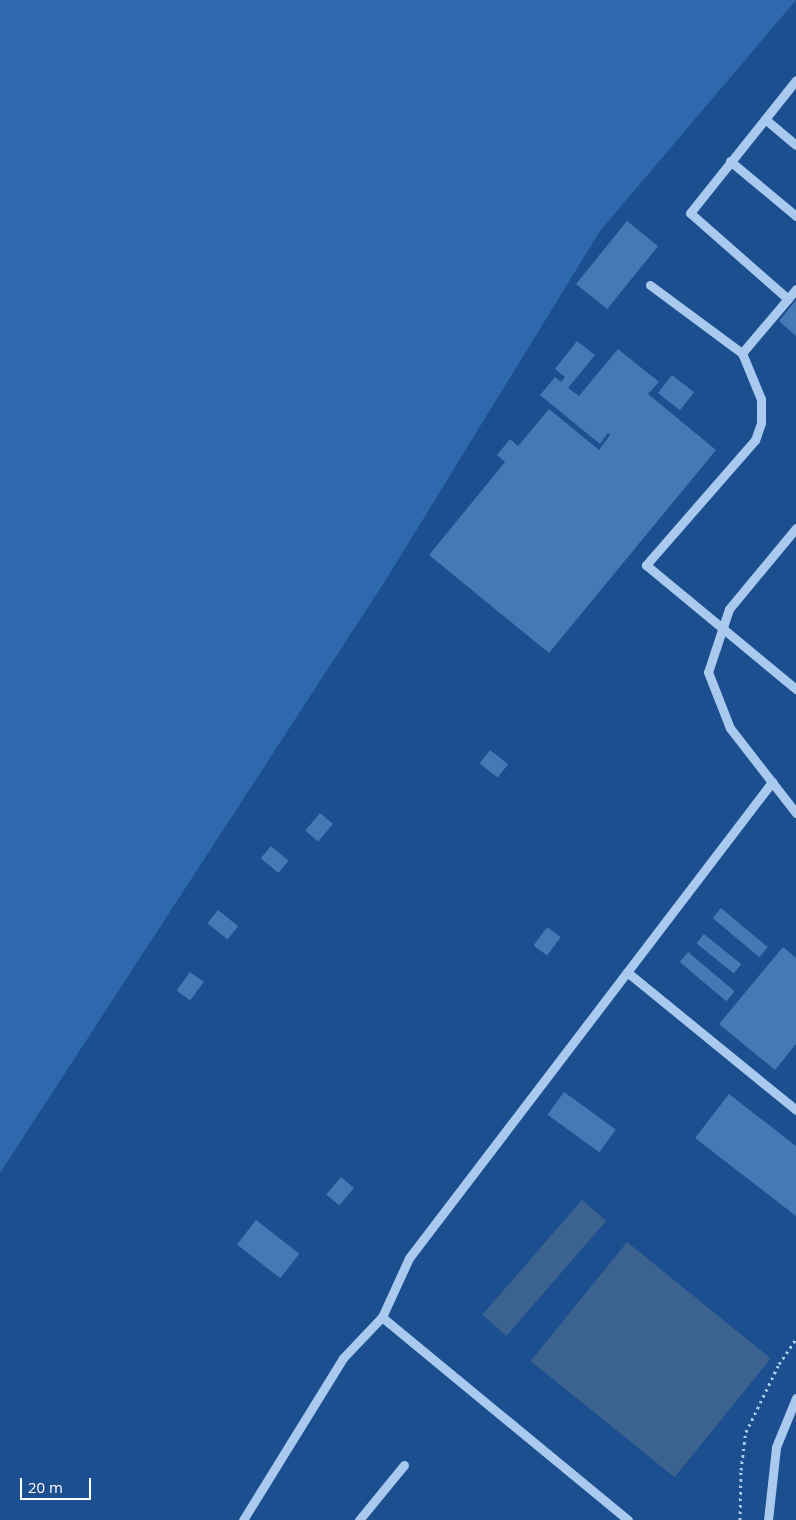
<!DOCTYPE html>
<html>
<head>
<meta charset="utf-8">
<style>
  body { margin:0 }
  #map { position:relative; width:796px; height:1520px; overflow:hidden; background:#1b4f8f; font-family:"Open Sans",sans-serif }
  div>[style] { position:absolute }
  .green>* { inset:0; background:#2e69ad }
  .water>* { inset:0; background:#3c6290; transform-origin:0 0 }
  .building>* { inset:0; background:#4478b7; transform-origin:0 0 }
  .path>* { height:3px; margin-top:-1.5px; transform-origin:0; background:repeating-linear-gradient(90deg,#a9c9ee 0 2.5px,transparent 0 6.5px) }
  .minor>* { height:9px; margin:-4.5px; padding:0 4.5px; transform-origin:4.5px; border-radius:4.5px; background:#a9c9ee }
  span { translate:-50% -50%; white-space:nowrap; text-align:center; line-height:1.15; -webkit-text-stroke:4px #1b4f8f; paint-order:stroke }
  .scale { position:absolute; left:20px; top:1478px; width:71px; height:22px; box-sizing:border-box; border:2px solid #fff; border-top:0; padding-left:6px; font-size:15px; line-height:18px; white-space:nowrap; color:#fff; -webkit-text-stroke:4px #1b4f8f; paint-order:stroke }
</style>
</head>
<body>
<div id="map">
  <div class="green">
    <div style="clip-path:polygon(0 0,796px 0,600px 231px,387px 578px,0 1173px)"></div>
  </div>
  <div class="water">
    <div style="left:582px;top:1200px;width:32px;height:152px;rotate:41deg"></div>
    <div style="left:627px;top:1242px;width:185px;height:153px;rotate:39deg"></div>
  </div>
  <div class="building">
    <div style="left:627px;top:221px;width:40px;height:81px;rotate:39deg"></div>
    <div style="clip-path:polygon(796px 300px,796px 336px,779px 321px)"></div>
    <div style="clip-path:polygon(577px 341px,595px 355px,568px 388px,579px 396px,618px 349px,659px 382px,648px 394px,716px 450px,549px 653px,429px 555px,505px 462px,497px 455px,510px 439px,518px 446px,549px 409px,599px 450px,610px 435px,608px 433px,600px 444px,540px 395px,555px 377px,561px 382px,565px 377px,555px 369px)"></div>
    <div style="left:672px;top:375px;width:28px;height:23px;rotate:38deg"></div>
    <div style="left:490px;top:750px;width:23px;height:17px;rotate:38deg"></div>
    <div style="left:320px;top:813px;width:17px;height:23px;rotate:40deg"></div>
    <div style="left:271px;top:846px;width:23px;height:16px;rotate:40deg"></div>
    <div style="left:721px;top:908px;width:61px;height:13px;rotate:40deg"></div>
    <div style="left:218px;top:910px;width:26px;height:17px;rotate:39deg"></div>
    <div style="left:547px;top:927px;width:17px;height:23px;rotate:36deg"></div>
    <div style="left:704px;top:934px;width:48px;height:12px;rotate:39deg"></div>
    <div style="clip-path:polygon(783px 947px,796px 958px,796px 1044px,775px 1070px,719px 1024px)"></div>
    <div style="left:688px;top:952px;width:61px;height:13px;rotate:40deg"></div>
    <div style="left:190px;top:972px;width:17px;height:23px;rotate:36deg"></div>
    <div style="left:564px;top:1092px;width:64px;height:28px;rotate:36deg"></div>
    <div style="clip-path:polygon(729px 1094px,796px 1146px,796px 1216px,695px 1138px)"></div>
    <div style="left:341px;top:1177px;width:17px;height:23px;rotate:40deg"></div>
    <div style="left:256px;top:1220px;width:55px;height:31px;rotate:38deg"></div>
  </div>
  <div class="path">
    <div style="left:740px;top:1520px;width:50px;rotate:-88.9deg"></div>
    <div style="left:741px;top:1470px;width:38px;rotate:-83deg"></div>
    <div style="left:746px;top:1432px;width:76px;rotate:-64.1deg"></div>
    <div style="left:779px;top:1364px;width:30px;rotate:-56deg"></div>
  </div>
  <div class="minor">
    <div style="left:765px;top:119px;width:40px;rotate:40deg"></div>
    <div style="left:730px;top:161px;width:86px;rotate:39.8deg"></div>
    <div style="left:650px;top:285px;width:114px;rotate:36.5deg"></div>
    <div style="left:742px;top:353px;width:50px;rotate:67.6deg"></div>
    <div style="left:761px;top:399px;width:24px;rotate:90deg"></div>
    <div style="left:761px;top:423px;width:18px;rotate:109deg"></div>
    <div style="left:755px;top:440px;width:166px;rotate:131.1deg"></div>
    <div style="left:646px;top:565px;width:195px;rotate:39.6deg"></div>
    <div style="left:788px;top:299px;width:130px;rotate:-138.7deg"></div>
    <div style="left:690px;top:213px;width:170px;rotate:-51.4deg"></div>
    <div style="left:742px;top:353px;width:84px;rotate:-49.8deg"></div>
    <div style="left:796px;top:528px;width:105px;rotate:129.6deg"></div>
    <div style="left:729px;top:609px;width:66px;rotate:108.4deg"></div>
    <div style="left:708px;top:672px;width:60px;rotate:68.6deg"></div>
    <div style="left:730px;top:728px;width:108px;rotate:52.2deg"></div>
    <div style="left:627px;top:972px;width:218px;rotate:39.2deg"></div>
    <div style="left:243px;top:1520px;width:190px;rotate:-58.3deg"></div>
    <div style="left:343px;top:1358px;width:57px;rotate:-46.4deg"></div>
    <div style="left:359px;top:1520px;width:71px;rotate:-50.7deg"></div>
    <div style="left:628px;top:1520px;width:319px;rotate:-140.5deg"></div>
    <div style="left:382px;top:1317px;width:65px;rotate:-65.4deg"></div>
    <div style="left:409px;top:1258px;width:599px;rotate:-52.67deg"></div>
    <div style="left:768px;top:1520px;width:73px;rotate:-83.7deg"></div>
    <div style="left:776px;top:1447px;width:53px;rotate:-67.8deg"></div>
  </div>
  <div class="scale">20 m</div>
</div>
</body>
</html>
